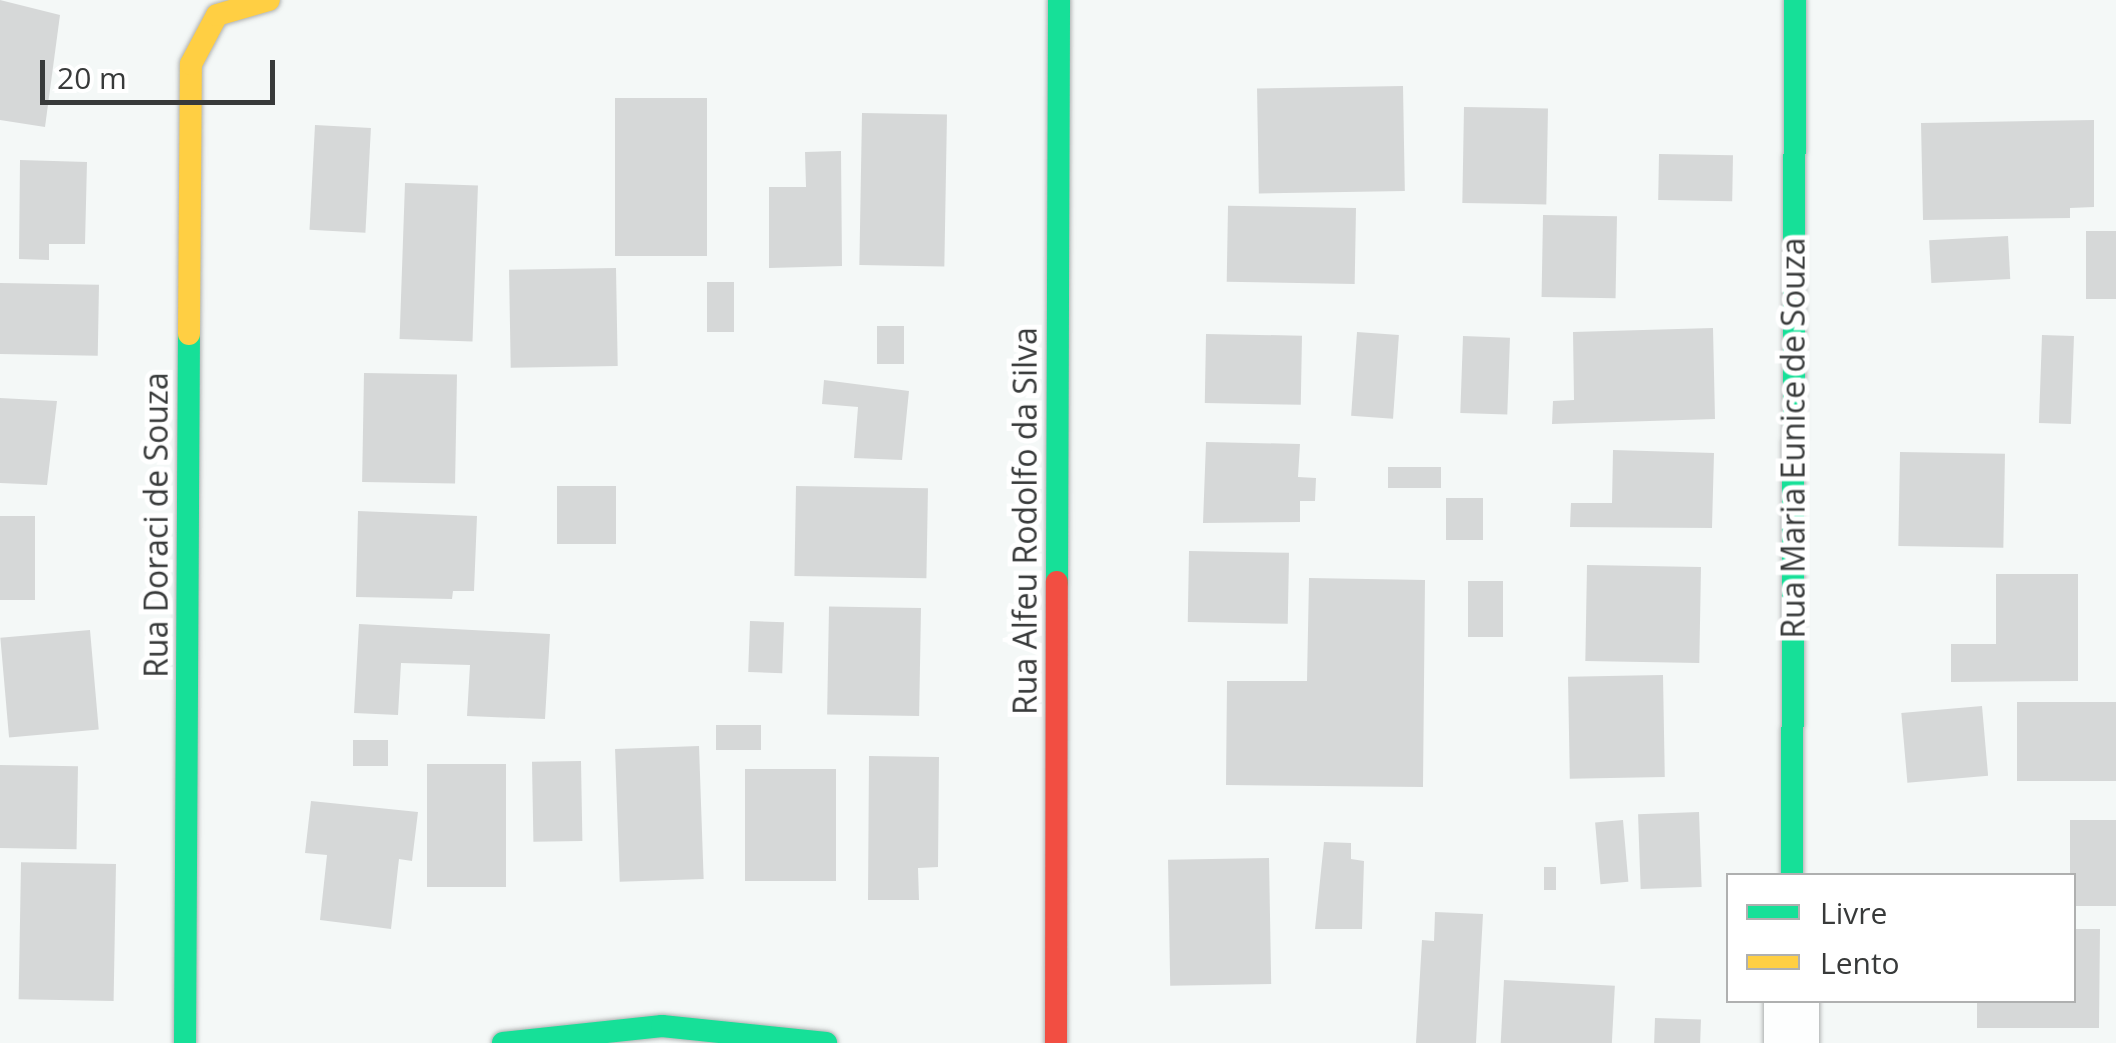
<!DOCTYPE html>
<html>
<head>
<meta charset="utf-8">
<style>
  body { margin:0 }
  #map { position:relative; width:2116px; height:1043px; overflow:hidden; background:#f4f8f7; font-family:"Open Sans",sans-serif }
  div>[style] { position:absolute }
  .building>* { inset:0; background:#d6d8d8; transform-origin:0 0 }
  .roads { filter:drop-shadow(0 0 2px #b0b2b2) drop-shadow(0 0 2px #b0b2b2) }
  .street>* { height:55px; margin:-27.5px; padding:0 27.5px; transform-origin:27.5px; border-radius:27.5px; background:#fdfefe }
  .fast>* { height:22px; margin:-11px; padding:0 11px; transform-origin:11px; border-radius:11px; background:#16e098 }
  .slow>* { height:22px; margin:-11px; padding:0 11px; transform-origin:11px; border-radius:11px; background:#ffcf43 }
  .jam>* { height:22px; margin:-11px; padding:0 11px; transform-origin:11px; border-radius:11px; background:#f24e42 }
  span { translate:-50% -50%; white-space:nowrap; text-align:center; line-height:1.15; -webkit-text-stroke:10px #fff; paint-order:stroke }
  .street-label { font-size:32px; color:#383a3a }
  .legend { position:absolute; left:1726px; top:873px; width:350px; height:130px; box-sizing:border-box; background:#fff; border:2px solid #afb0b0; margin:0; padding:12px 18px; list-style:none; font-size:30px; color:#383a3a }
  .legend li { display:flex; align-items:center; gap:20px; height:50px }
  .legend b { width:50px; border:2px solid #afb0b0 }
  .scale { position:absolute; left:40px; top:60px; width:235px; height:45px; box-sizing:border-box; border:5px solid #383a3a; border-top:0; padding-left:12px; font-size:30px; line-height:35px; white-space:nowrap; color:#383a3a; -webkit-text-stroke:8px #fff; paint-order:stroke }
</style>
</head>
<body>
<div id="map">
  <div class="building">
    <div style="clip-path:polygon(0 0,60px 15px,45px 127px,0 120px)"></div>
    <div style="left:1403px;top:86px;width:105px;height:146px;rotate:89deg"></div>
    <div style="left:615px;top:98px;width:92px;height:158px"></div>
    <div style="left:1464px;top:107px;width:84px;height:96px;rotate:1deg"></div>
    <div style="left:862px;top:113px;width:85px;height:152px;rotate:1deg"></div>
    <div style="clip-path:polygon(2094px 120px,2094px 207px,2070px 208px,2070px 218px,1923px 220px,1921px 123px)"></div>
    <div style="left:315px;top:125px;width:56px;height:105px;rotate:3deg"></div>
    <div style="clip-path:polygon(841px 151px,842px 266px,769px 268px,769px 187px,806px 187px,805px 152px)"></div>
    <div style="left:1659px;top:154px;width:74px;height:46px;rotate:1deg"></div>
    <div style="clip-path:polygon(20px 160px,87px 162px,85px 244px,49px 244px,49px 260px,19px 259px)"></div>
    <div style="left:405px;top:183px;width:73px;height:156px;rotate:2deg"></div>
    <div style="left:1356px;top:208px;width:76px;height:128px;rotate:91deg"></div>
    <div style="left:1543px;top:215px;width:74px;height:82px;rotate:1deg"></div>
    <div style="left:2116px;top:231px;width:68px;height:30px;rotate:90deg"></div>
    <div style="left:2008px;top:236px;width:43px;height:79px;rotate:87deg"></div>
    <div style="left:616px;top:268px;width:98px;height:107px;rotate:89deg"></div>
    <div style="left:707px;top:282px;width:27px;height:50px"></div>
    <div style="left:0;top:283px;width:99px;height:71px;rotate:1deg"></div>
    <div style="left:877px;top:326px;width:27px;height:38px"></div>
    <div style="clip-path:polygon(1713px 328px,1715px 419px,1552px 424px,1553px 401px,1574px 400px,1573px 332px)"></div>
    <div style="left:1357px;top:332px;width:42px;height:84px;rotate:4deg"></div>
    <div style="left:1206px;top:334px;width:96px;height:69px;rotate:1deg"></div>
    <div style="left:2042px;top:335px;width:32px;height:88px;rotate:2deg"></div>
    <div style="left:1463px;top:336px;width:47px;height:77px;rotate:2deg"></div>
    <div style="left:364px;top:373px;width:93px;height:109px;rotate:1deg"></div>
    <div style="clip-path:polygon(824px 380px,909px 391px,902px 460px,854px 458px,858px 407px,822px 404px)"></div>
    <div style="clip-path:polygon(0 398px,57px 401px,47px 485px,0 483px)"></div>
    <div style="clip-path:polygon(1206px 442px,1300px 444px,1298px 477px,1316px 478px,1315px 501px,1300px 501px,1300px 522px,1203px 523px)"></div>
    <div style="clip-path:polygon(1613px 450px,1714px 453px,1712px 528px,1570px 527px,1571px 503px,1612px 503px)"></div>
    <div style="left:1900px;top:452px;width:105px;height:94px;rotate:1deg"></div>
    <div style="left:1388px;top:467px;width:53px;height:21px"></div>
    <div style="left:557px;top:486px;width:59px;height:58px"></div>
    <div style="left:796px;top:486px;width:132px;height:90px;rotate:1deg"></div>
    <div style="left:1446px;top:498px;width:37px;height:42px"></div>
    <div style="clip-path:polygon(358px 511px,477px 516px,474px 591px,453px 591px,452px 599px,356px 597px)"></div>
    <div style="left:0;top:516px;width:35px;height:84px"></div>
    <div style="left:1189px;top:551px;width:100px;height:71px;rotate:1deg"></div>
    <div style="left:1587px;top:565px;width:114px;height:96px;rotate:1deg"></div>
    <div style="clip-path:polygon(1996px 574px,2078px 574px,2078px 681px,1951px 682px,1951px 644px,1996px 644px)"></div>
    <div style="clip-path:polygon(1309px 578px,1425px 580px,1423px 787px,1226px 785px,1227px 681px,1307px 681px)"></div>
    <div style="left:1468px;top:581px;width:35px;height:56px"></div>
    <div style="left:921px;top:608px;width:108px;height:92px;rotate:91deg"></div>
    <div style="left:750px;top:621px;width:34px;height:51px;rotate:2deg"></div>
    <div style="clip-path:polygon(359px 624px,550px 634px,545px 719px,467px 716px,470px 665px,401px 663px,398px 715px,354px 713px)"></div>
    <div style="left:90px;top:630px;width:100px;height:90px;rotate:85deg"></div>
    <div style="left:1663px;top:675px;width:102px;height:95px;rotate:89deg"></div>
    <div style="left:2116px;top:702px;width:79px;height:99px;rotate:90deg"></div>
    <div style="left:1982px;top:706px;width:70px;height:81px;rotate:85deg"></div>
    <div style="left:716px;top:725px;width:45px;height:25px"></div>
    <div style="left:353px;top:740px;width:35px;height:26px"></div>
    <div style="left:699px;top:746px;width:133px;height:84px;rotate:88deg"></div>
    <div style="clip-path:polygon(869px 756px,939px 757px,938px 867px,918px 868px,919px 900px,868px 900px)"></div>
    <div style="left:581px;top:761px;width:80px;height:49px;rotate:89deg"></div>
    <div style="left:506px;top:764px;width:123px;height:79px;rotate:90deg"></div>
    <div style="left:0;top:765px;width:78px;height:83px;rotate:1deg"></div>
    <div style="left:745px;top:769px;width:91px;height:112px"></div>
    <div style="clip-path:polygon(311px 801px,418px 812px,412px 861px,399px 859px,391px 929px,320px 920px,327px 855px,305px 853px)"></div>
    <div style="left:1699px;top:812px;width:75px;height:61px;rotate:88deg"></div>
    <div style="left:1623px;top:820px;width:62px;height:28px;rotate:85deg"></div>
    <div style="left:2116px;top:820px;width:86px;height:46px;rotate:90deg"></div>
    <div style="clip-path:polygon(1324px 842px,1351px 843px,1351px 859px,1364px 861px,1362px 929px,1315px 929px)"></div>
    <div style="left:1269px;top:858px;width:126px;height:101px;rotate:89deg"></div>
    <div style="left:116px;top:864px;width:137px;height:95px;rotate:91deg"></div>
    <div style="left:1544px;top:867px;width:12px;height:23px"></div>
    <div style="clip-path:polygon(1435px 912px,1483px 914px,1476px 1043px,1416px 1043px,1422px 940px,1434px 941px)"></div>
    <div style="clip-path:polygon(2074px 929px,2100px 929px,2099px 1028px,1977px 1028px,1977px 1000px,2074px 1000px)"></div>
    <div style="left:1504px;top:980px;width:111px;height:63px;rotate:3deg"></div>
    <div style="left:1655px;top:1018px;width:46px;height:25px;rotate:2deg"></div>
  </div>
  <div class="roads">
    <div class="street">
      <div style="left:1791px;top:1043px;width:43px;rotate:-90deg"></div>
    </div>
    <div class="fast">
      <div style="left:1057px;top:582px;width:582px;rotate:-89.8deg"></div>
      <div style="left:1792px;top:876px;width:876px;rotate:-89.8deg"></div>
      <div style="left:185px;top:1043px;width:709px;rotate:-89.68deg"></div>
      <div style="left:503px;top:1043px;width:160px;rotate:-6.1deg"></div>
      <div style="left:662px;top:1026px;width:165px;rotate:5.9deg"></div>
    </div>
    <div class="slow">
      <div style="left:189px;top:334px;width:270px;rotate:-89.6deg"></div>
      <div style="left:191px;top:64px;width:55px;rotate:-62deg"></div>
      <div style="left:217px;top:15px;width:54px;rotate:-16.1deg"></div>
    </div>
    <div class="jam">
      <div style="left:1056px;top:1043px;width:461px;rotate:-89.9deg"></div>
    </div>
  </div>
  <div class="street-label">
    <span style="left:1793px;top:438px;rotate:-90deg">Rua Maria Eunice de Souza</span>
    <span style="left:1025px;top:521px;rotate:-90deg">Rua Alfeu Rodolfo da Silva</span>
    <span style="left:156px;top:525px;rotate:-90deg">Rua Doraci de Souza</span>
  </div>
  <ul class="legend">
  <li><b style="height:12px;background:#16e098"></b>Livre</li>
  <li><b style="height:12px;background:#ffcf43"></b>Lento</li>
  </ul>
  <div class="scale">20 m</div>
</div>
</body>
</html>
